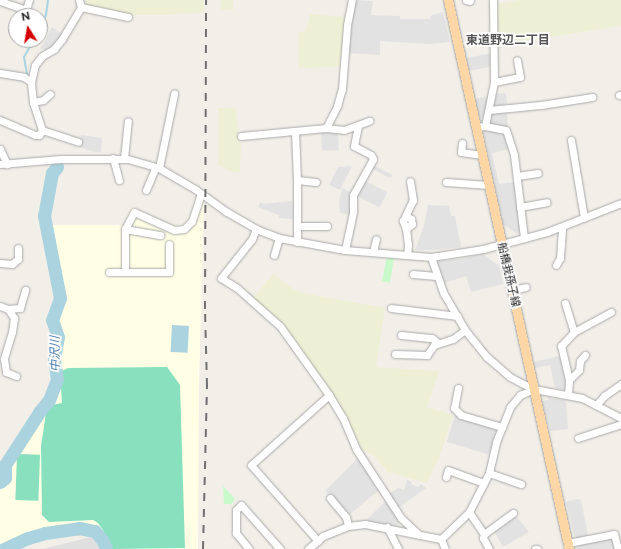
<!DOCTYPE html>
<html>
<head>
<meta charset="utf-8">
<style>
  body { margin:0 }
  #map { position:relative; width:621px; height:549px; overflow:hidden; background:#f2efe9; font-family:Raleway,"Noto Sans JP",sans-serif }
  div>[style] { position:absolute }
  .residential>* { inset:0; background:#e0dfdf }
  .education>* { inset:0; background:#ffffe5 }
  .farmland>* { inset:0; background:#eef0d5; transform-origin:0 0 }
  .park>* { inset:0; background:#c8facc }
  .pitch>* { inset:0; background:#88e0be; transform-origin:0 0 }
  .parking>* { inset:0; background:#e2e2e2; transform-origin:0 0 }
  .water>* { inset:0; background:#aad3df; transform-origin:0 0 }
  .stream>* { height:2px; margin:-1px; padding:0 1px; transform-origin:1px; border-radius:1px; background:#aad3df }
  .river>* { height:13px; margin:-6.5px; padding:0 6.5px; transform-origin:6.5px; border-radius:6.5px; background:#aad3df }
  .roads { filter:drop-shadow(0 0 1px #a9a9a9) drop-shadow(0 0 1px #a9a9a9) }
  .minor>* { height:7px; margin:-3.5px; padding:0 3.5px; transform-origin:3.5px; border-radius:3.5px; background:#fff }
  .major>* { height:9px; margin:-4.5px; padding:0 4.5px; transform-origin:4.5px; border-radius:4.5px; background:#fcd6a4 }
  .rail>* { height:2px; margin-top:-1px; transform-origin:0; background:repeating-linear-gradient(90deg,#707070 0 8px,transparent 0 16px) }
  span { translate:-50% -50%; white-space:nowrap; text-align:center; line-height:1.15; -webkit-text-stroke:3.5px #fff; paint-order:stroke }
  .street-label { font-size:11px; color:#222 }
  .neighbourhood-label { font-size:12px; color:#555; font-weight:700 }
  .water-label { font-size:12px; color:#4a7aab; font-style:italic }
  .north { position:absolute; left:8px; top:8px; width:40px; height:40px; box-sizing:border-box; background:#fff; border:1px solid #a7a7a7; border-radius:50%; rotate:349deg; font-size:11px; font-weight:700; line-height:16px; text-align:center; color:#222 }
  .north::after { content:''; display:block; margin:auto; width:14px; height:18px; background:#d40000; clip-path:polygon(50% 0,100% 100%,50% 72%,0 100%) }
</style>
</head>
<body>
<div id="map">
  <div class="residential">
    <div style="clip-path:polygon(90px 537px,102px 542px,105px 549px,43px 549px)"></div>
  </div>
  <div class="education">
    <div style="clip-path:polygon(198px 196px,204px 200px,199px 383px,198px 549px,108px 549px,104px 540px,97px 534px,73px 532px,28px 541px,10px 549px,2px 549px,0 541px,0 490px,9px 480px,14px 458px,56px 395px,61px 292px,58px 263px,48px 225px,124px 225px,131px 207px,172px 226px,184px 224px,189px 217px)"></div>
  </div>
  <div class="farmland">
    <div style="clip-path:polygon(85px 0,204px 0,204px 12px,168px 15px,134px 15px,85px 6px)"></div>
    <div style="left:221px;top:0;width:12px;height:10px"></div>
    <div style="clip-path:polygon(520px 0,621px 0,621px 26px,498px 45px,496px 4px)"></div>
    <div style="clip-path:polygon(310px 14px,345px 17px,340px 67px,299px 68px,298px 33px,306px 31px)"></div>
    <div style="clip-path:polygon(218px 108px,236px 108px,238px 138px,241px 143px,240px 172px,228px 171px,218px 164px)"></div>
    <div style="clip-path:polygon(273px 274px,298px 292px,385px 308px,376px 367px,439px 371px,427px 407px,453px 415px,438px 461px,427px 483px,388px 472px,374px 456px,358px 447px,339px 404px,322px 378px,277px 318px,253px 298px)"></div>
  </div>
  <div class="park">
    <div style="clip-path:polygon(387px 257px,394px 257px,390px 283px,382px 281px)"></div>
    <div style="clip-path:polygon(223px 486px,235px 499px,232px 504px,224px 504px)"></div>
  </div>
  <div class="pitch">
    <div style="clip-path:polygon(167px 367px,180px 385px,185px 548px,113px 549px,110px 546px,103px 530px,98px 523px,93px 520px,49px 522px,42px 515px,41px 446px,46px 413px,52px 405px,62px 403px,60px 372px,68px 368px)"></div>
    <div style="left:17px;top:454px;width:23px;height:46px;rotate:2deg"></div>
  </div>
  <div class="parking">
    <div style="clip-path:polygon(355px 0,373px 1px,371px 15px,400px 16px,400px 19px,430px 19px,430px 16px,443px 12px,450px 42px,430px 44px,380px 41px,380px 55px,347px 53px)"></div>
    <div style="clip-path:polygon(52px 27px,62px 34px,49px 51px,40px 49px)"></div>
    <div style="clip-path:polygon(493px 53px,493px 66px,469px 71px,466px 58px)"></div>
    <div style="clip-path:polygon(506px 93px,507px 104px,494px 106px,492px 103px,494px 94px)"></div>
    <div style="clip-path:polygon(488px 96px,484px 117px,479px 118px,475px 99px)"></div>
    <div style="clip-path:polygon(507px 112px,508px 126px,490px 126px,488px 123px,490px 114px)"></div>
    <div style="clip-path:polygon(485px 128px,503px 130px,509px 149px,492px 153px,499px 184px,514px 182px,520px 233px,516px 233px,503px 224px,483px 130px)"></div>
    <div style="left:338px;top:132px;width:18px;height:17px;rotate:87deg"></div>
    <div style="clip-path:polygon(81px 135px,102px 138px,101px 152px,95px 152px,79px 147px)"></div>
    <div style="left:373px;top:165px;width:22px;height:4px;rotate:27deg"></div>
    <div style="clip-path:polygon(352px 166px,340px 190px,329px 185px,338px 167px)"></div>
    <div style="left:365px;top:181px;width:25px;height:17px;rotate:27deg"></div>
    <div style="clip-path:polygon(342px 188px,352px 193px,350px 215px,340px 213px,339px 202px)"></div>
    <div style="clip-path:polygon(292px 201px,293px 219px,279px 218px,279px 215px,258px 207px,260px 202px,264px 204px)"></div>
    <div style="clip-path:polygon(428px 205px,449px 206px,451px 216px,455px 216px,461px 247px,434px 250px,415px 250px,424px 226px)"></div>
    <div style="clip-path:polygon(483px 254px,499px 266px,503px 284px,471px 292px,466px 276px,442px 284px,435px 267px,437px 261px,460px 259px)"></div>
    <div style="clip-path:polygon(560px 356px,567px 390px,555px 388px,550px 365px,535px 368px,534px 362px)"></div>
    <div style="clip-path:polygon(548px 398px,566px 400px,568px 429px,550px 431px,542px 401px,548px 400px)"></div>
    <div style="left:455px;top:415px;width:44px;height:28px;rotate:17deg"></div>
    <div style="clip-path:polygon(358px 458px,379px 490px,349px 515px,325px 491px)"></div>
    <div style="clip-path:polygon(407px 480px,412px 482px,411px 484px,418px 487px,421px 484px,426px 488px,398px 508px,389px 494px,398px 488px,404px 490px)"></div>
    <div style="clip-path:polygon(576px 499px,581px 500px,588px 536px,577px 538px,574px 535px,566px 502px)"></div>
    <div style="clip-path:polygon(386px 501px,401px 522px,395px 527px,365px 521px)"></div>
    <div style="clip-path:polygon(515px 515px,529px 532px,503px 547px,494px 531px)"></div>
    <div style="clip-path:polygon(609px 536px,614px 540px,616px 549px,576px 549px,579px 544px)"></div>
  </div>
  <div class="water">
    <div style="left:172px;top:325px;width:17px;height:27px;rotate:3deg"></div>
  </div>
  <div class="stream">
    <div style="left:40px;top:29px;width:15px;rotate:-67deg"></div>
    <div style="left:46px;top:15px;width:15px;rotate:-82deg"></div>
    <div style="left:27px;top:74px;width:17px;rotate:-100deg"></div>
    <div style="left:24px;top:57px;width:20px;rotate:-60deg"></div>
  </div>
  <div class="river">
    <div style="left:0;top:482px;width:6px;rotate:-39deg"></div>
    <div style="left:5px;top:478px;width:13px;rotate:-90deg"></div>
    <div style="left:5px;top:465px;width:64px;rotate:-57.1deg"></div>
    <div style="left:40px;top:411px;width:14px;rotate:-51deg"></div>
    <div style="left:49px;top:400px;width:22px;rotate:-69deg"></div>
    <div style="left:57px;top:379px;width:20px;rotate:-99deg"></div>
    <div style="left:54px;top:359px;width:22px;rotate:-80deg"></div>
    <div style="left:58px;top:337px;width:18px;rotate:-109deg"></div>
    <div style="left:52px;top:320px;width:23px;rotate:-70deg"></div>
    <div style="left:60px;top:298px;width:84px;rotate:-101deg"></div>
    <div style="left:44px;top:216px;width:44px;rotate:-79.5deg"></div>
    <div style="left:52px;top:173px;width:8px;rotate:-50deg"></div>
    <div style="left:4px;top:549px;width:26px;rotate:-25deg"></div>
    <div style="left:28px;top:538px;width:18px;rotate:-16deg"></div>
    <div style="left:45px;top:533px;width:34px;rotate:-8deg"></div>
    <div style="left:79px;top:528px;width:16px;rotate:11deg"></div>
    <div style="left:95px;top:531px;width:13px;rotate:51deg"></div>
    <div style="left:103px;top:541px;width:9px;rotate:69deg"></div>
  </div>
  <div class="roads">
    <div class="minor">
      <div style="left:466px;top:0;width:4px;rotate:14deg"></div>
      <div style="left:0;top:1px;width:28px;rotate:19deg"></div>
      <div style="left:81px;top:7px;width:48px;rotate:12deg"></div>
      <div style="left:24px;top:16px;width:17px;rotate:-73deg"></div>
      <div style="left:0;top:73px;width:24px;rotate:9deg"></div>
      <div style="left:24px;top:77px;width:9px;rotate:36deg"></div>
      <div style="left:494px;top:82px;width:26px;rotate:-11deg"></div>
      <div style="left:520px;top:77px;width:17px;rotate:-100deg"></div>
      <div style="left:619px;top:95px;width:2px"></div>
      <div style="left:33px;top:102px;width:10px;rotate:-11deg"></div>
      <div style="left:43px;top:100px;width:9px;rotate:-41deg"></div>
      <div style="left:489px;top:110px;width:52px;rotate:-5.5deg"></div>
      <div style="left:541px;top:105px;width:52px;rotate:-8.9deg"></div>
      <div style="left:0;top:120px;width:38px;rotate:23deg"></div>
      <div style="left:35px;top:135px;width:4px"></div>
      <div style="left:39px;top:135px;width:4px;rotate:-56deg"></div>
      <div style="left:41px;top:132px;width:2px;rotate:-63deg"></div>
      <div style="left:42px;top:130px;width:29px;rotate:-108deg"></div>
      <div style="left:33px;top:102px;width:20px;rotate:-96deg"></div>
      <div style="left:31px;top:82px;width:17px;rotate:-77deg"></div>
      <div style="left:35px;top:65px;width:11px;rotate:-52deg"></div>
      <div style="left:42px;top:56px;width:14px;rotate:-30deg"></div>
      <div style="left:54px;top:49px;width:13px;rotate:-51deg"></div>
      <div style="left:62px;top:39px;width:37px;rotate:-59deg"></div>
      <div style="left:81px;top:7px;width:7px;rotate:-106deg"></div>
      <div style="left:485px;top:126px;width:45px;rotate:-78.4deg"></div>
      <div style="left:494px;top:82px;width:82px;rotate:-90.7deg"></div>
      <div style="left:476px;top:127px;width:9px;rotate:-6deg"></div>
      <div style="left:485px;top:126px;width:21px;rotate:11deg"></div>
      <div style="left:506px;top:130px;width:26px;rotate:72deg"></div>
      <div style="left:514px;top:155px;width:84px;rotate:83.1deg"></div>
      <div style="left:326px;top:128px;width:25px;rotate:-63deg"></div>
      <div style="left:337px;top:106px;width:18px;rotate:-74deg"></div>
      <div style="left:342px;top:89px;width:64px;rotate:-85.5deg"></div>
      <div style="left:347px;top:25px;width:25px;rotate:-79deg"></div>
      <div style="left:42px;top:130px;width:38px;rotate:18deg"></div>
      <div style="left:295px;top:131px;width:49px;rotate:87.7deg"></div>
      <div style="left:297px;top:180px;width:62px;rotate:90deg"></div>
      <div style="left:241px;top:136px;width:85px;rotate:-5.4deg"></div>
      <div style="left:326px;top:128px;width:18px;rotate:6deg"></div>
      <div style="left:344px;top:130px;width:27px;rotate:-20deg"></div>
      <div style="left:571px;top:140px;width:79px;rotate:80.5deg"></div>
      <div style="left:462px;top:143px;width:9px;rotate:96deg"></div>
      <div style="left:461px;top:152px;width:21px;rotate:8deg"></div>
      <div style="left:0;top:149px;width:17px;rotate:65deg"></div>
      <div style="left:113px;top:158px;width:23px;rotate:75deg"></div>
      <div style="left:124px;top:158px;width:37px;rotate:-84deg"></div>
      <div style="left:0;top:164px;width:61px;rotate:-4.7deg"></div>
      <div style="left:61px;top:159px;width:67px"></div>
      <div style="left:128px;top:159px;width:32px;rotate:16deg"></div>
      <div style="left:159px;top:168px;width:42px;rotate:30.3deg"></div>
      <div style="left:195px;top:189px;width:39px;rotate:36deg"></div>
      <div style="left:227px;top:212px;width:34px;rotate:30deg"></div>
      <div style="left:256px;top:229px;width:25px;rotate:21deg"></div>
      <div style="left:279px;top:238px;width:67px;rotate:10.3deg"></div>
      <div style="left:345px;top:250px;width:86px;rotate:4.7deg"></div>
      <div style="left:431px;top:257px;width:53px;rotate:-8.7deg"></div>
      <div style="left:483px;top:249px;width:66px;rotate:-14.9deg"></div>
      <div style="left:547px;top:232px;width:79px;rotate:-21.4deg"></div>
      <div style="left:159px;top:168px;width:76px;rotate:-78.5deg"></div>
      <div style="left:517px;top:176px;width:21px;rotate:-8deg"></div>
      <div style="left:297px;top:180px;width:19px;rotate:6deg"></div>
      <div style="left:446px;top:182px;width:42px;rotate:4.1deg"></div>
      <div style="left:146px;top:190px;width:25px;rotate:-67deg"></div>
      <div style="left:520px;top:207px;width:27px;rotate:-10deg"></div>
      <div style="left:406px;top:216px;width:6px;rotate:31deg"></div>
      <div style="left:411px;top:219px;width:5px;rotate:79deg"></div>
      <div style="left:412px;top:224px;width:8px;rotate:140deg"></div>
      <div style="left:297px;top:226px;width:30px"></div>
      <div style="left:125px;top:229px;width:36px;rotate:10deg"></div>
      <div style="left:256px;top:229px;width:11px;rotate:112deg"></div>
      <div style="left:252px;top:239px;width:50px;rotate:128.5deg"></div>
      <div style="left:221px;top:278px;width:19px;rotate:32deg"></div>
      <div style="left:237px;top:288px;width:57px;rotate:41.5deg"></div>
      <div style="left:280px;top:326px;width:85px;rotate:54.6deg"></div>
      <div style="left:329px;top:395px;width:27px;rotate:59deg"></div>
      <div style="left:343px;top:418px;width:34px;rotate:67deg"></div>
      <div style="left:356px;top:449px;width:82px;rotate:56.9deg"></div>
      <div style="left:401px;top:518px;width:25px;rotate:43deg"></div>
      <div style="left:345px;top:250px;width:40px;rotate:-78deg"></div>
      <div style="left:353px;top:211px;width:16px;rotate:-90deg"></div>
      <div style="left:353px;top:195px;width:41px;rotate:-60.9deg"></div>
      <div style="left:373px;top:159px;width:4px;rotate:-117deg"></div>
      <div style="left:371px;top:155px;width:19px;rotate:-152deg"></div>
      <div style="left:354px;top:146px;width:20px;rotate:-79deg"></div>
      <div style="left:373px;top:252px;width:13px;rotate:-77deg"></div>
      <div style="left:274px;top:255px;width:18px;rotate:-74deg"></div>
      <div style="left:407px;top:255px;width:10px;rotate:-84deg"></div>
      <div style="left:408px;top:245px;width:16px;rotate:-97deg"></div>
      <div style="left:406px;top:229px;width:9px;rotate:-111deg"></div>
      <div style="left:403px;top:221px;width:23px;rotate:-65deg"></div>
      <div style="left:413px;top:200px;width:19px;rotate:-99deg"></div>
      <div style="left:431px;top:257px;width:39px;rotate:71deg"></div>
      <div style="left:444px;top:294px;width:42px;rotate:59.7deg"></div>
      <div style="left:465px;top:330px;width:35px;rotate:51deg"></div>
      <div style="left:487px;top:357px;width:30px;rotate:41deg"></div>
      <div style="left:510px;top:377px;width:27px;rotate:27deg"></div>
      <div style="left:534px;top:389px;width:49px;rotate:10.6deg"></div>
      <div style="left:582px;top:398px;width:44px;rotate:27.1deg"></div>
      <div style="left:0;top:263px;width:12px;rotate:5deg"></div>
      <div style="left:12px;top:264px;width:8px;rotate:-40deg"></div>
      <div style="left:18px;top:259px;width:11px;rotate:-90deg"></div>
      <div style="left:556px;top:265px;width:8px;rotate:-60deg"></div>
      <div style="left:560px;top:258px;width:30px;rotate:-86deg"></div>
      <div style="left:109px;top:272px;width:60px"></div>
      <div style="left:169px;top:272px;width:28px;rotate:-90deg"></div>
      <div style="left:125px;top:272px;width:43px;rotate:-90deg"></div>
      <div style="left:125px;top:229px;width:19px;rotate:-62deg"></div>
      <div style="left:134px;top:212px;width:44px;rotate:24.2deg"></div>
      <div style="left:174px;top:230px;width:10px;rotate:-6deg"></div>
      <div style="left:184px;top:229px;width:11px;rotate:-45deg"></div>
      <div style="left:192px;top:221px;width:28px;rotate:-72deg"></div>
      <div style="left:413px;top:274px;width:23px;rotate:5deg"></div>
      <div style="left:512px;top:290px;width:14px;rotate:-12deg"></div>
      <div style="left:565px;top:303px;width:30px;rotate:73deg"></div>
      <div style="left:0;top:306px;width:9px;rotate:21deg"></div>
      <div style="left:8px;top:309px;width:11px;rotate:56deg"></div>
      <div style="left:14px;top:318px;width:14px;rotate:98deg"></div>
      <div style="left:12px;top:332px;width:28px;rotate:107deg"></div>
      <div style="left:4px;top:359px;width:13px;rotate:81deg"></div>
      <div style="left:6px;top:372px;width:11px;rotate:22deg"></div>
      <div style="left:391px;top:308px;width:67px;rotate:6.8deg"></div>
      <div style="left:8px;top:309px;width:12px;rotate:-5deg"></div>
      <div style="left:20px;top:308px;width:19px;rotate:-74deg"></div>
      <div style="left:401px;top:335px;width:31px;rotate:6deg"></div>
      <div style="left:432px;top:338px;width:8px;rotate:40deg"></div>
      <div style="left:395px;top:354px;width:32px;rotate:2deg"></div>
      <div style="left:427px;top:355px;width:12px;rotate:-55deg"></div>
      <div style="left:434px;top:345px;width:20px;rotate:-18deg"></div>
      <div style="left:453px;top:339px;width:15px;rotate:-37deg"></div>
      <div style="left:569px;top:380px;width:14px;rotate:-45deg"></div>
      <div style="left:579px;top:370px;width:9px;rotate:-84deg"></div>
      <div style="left:580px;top:361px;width:8px;rotate:-50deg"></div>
      <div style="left:458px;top:388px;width:20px;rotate:101deg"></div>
      <div style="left:454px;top:408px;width:10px;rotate:45deg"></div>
      <div style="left:461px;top:415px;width:43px;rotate:16.3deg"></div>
      <div style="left:568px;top:395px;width:15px;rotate:-86deg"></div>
      <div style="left:569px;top:380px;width:35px;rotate:-103deg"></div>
      <div style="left:561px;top:346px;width:19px;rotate:-47deg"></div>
      <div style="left:574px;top:332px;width:42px;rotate:-28.4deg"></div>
      <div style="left:596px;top:405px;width:12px;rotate:-48deg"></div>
      <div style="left:604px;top:396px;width:21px;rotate:-35deg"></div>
      <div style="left:578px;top:438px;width:45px;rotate:-18deg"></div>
      <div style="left:489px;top:473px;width:34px;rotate:19deg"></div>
      <div style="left:446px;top:477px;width:7px;rotate:-74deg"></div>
      <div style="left:448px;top:470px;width:38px;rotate:20deg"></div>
      <div style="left:330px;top:498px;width:25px;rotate:50deg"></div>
      <div style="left:346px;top:517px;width:9px;rotate:77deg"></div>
      <div style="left:469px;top:512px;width:27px;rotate:56deg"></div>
      <div style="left:484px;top:534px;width:4px;rotate:104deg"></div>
      <div style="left:483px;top:538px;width:13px;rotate:61deg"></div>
      <div style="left:387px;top:527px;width:25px;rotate:63deg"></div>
      <div style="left:484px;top:534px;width:36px;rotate:-36deg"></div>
      <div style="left:318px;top:541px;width:101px;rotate:-131.4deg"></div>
      <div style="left:251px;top:465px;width:105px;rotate:-41.9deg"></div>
      <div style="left:568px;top:543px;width:47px;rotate:-11.1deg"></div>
      <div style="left:614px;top:534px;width:16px;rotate:75deg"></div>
      <div style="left:249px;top:549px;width:21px;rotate:-129deg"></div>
      <div style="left:236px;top:533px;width:23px;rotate:-90deg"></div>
      <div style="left:236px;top:510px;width:7px;rotate:-45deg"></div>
      <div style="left:241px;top:505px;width:59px;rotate:48.4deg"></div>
      <div style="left:308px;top:549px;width:20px;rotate:-41deg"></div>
      <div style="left:323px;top:536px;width:27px;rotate:-22deg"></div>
      <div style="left:348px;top:526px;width:17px;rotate:-7deg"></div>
      <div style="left:365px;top:524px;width:77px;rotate:11.2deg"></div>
      <div style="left:445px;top:549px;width:11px;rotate:-112deg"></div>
      <div style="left:441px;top:539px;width:39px;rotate:-44deg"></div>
      <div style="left:469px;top:512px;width:44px;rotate:-62.9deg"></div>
      <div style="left:489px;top:473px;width:32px;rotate:-77deg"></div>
      <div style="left:496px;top:442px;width:38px;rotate:-68deg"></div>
      <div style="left:510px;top:407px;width:16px;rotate:-50deg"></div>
      <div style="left:520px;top:395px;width:15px;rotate:-23deg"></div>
      <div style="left:535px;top:549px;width:2px"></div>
    </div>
    <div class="major">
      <div style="left:448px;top:0;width:562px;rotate:77.57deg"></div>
    </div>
  </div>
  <div class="rail">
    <div style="left:203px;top:549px;width:163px;rotate:-88.6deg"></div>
    <div style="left:207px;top:386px;width:77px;rotate:-91.5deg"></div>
    <div style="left:205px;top:309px;width:309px;rotate:-89.8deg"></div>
  </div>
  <div class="street-label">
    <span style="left:508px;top:275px;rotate:77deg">船橋我孫子線</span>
  </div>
  <div class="neighbourhood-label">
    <span style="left:508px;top:41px">東道野辺二丁目</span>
  </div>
  <div class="water-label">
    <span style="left:56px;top:354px;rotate:-91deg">中沢川</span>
  </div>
  <div class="north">N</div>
</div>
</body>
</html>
